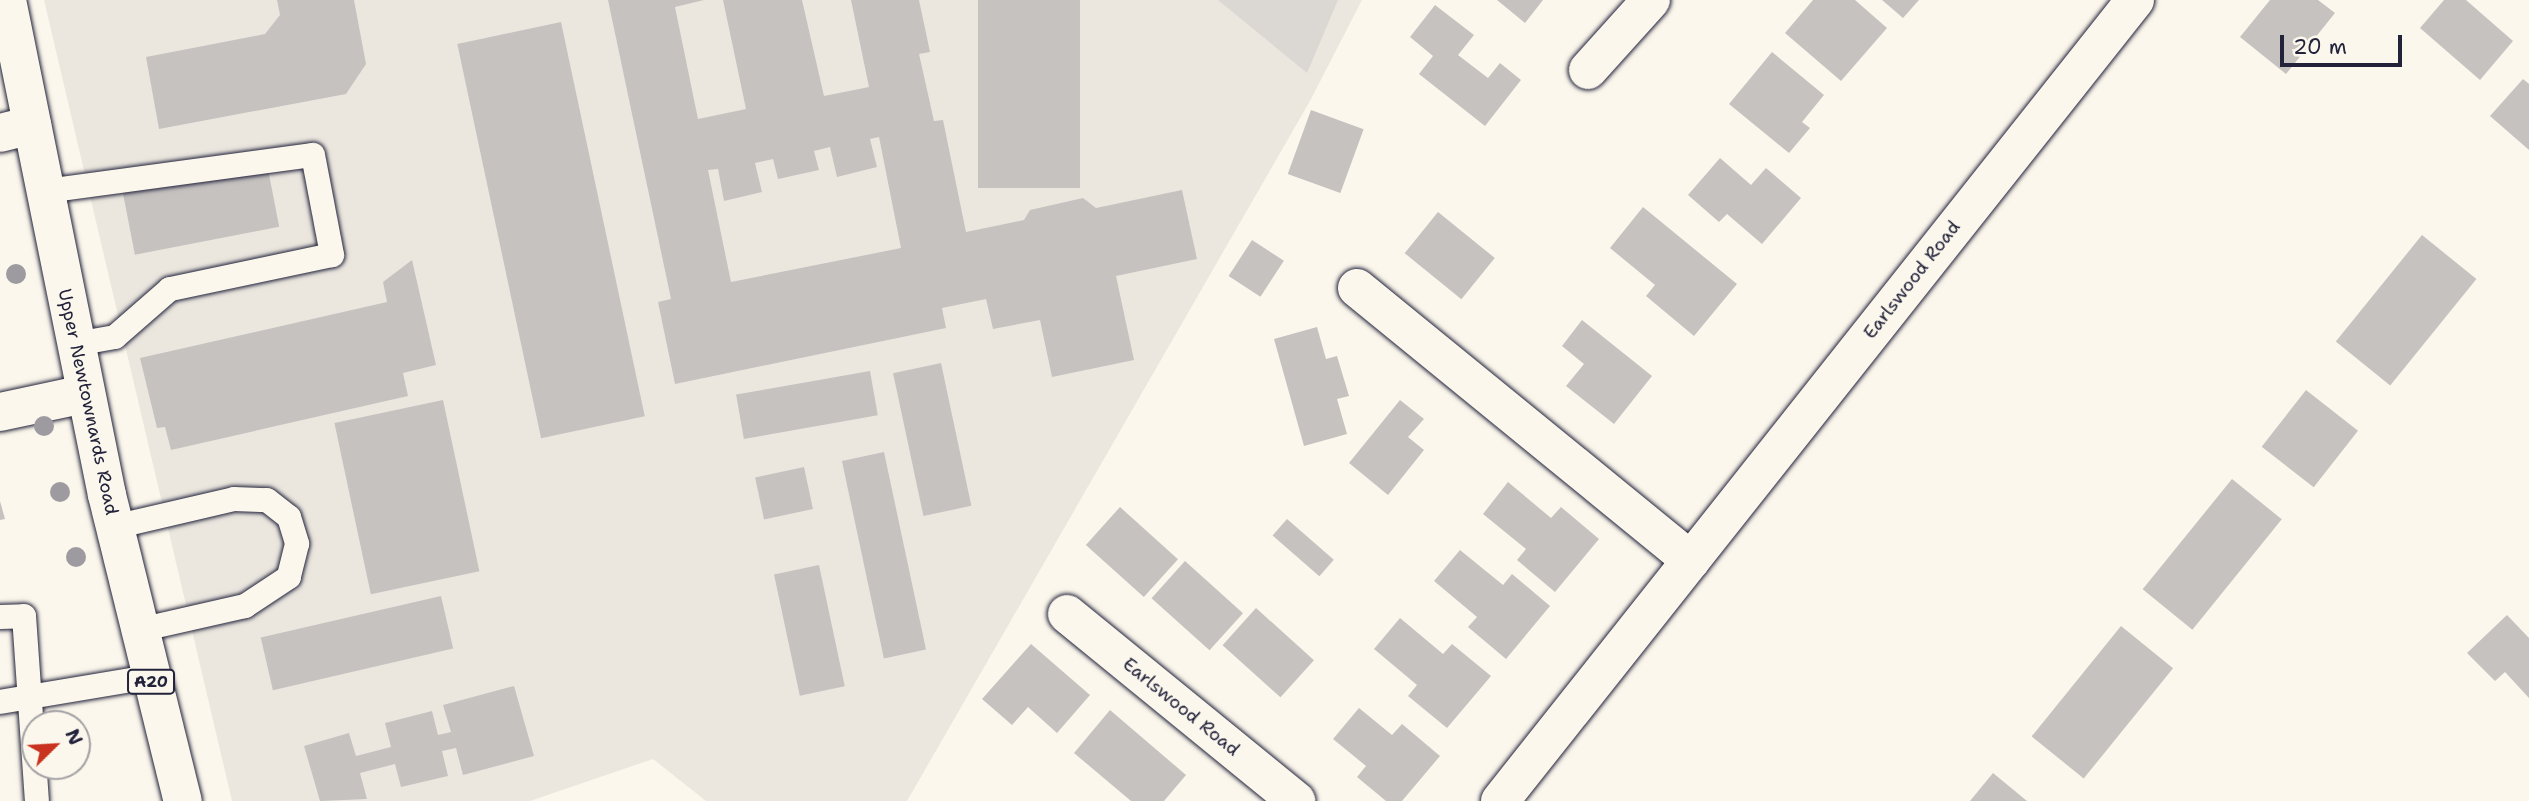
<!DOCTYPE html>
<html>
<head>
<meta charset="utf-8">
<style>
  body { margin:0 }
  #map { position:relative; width:2529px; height:801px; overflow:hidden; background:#fbf7ec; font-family:"Shantell Sans",sans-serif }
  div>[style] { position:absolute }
  .built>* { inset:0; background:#ebe7df }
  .green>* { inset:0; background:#dbd8d3 }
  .building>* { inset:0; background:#c6c2c0; transform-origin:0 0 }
  .roads { filter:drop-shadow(0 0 2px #22223b) drop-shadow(0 0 2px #22223b) }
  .service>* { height:24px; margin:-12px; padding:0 12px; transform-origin:12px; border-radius:12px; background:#fbf7ec }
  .minor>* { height:38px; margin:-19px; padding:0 19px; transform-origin:19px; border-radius:19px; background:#fbf7ec }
  .primary>* { height:38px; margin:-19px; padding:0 19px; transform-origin:19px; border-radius:19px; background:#fbf7ec }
  .trees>* { width:20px; height:20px; margin:-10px; border-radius:50%; background:#9d9ba0 }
  span { translate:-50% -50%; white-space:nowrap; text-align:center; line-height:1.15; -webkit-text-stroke:5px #fbf7ec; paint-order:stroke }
  .shield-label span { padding:2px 5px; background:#fbf7ec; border:2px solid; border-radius:5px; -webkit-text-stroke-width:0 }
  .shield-label { font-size:16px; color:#22223b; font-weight:700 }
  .street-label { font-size:18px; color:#22223b }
  .north { position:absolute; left:21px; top:710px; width:70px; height:70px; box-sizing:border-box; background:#fbf7ec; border:2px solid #a4a2a5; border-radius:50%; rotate:66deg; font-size:19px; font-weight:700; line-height:28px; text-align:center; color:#22223b }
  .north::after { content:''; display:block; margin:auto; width:24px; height:32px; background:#c8321e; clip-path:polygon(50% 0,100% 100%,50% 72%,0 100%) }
  .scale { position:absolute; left:2280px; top:35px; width:122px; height:32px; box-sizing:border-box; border:4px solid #22223b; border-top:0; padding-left:9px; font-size:21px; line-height:24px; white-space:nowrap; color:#22223b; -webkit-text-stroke:5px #fbf7ec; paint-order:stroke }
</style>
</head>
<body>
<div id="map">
  <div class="built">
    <div style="clip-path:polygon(44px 0,1362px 0,1310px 101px,907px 801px,706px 801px,653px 759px,530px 801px,232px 801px)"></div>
  </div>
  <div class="green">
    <div style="clip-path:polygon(1218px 0,1338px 0,1307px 73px)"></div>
  </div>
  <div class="building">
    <div style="clip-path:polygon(277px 0,354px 0,366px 64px,346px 94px,159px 129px,146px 57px,265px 34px,280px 15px)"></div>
    <div style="clip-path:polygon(evenodd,608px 0,704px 0,675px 7px,698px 119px,746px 109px,723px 0,802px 0,824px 96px,869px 87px,851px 0,919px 0,930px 52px,919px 54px,934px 121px,943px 120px,966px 232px,1024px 220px,1030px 210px,1083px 198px,1096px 208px,1182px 190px,1197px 259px,1116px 276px,1134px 360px,1052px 377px,1040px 320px,993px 329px,986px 299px,942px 308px,946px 328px,675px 384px,658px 302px,671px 299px,608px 0,879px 137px,901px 248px,731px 282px,708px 170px,718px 169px,724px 201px,762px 192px,755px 163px,773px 159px,778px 179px,819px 170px,814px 151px,830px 147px,837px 177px,877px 167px,870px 139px,879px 137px)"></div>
    <div style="left:978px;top:0;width:102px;height:188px"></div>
    <div style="clip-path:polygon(1497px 0,1543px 0,1525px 23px)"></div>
    <div style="clip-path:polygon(1813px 0,1855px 0,1887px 28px,1841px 81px,1785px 33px)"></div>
    <div style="clip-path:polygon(1882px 0,1919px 0,1903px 18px)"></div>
    <div style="clip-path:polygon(2270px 0,2318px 0,2335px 13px,2286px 74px,2240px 37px)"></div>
    <div style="clip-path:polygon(2444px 0,2466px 0,2513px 41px,2480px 80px,2420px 28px)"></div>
    <div style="clip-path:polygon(1435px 5px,1474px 35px,1458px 55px,1488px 78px,1500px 63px,1521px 80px,1485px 126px,1419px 74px,1433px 56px,1410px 37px)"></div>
    <div style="left:561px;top:22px;width:403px;height:106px;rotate:78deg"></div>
    <div style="clip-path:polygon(1772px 52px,1824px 95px,1802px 122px,1810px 128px,1789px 153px,1729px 104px)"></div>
    <div style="clip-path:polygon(2523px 79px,2529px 84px,2529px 150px,2490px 116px)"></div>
    <div style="left:1311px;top:110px;width:56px;height:68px;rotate:20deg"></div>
    <div style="clip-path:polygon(1720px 158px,1751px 185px,1766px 168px,1801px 198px,1762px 244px,1727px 214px,1719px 222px,1688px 195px)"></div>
    <div style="left:267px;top:164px;width:64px;height:147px;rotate:79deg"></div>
    <div style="clip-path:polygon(1643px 207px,1737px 284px,1694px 336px,1646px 296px,1655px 285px,1610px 248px)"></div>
    <div style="left:1438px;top:212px;width:73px;height:53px;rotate:39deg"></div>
    <div style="left:2422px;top:235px;width:70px;height:137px;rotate:39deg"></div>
    <div style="left:1252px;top:240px;width:38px;height:43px;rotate:33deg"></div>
    <div style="clip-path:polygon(412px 260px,436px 365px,403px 373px,408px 396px,171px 450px,165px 427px,157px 428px,140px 358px,387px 302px,383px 282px)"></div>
    <div style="clip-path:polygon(1582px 320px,1652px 376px,1614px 424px,1566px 386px,1584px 364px,1562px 346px)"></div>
    <div style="clip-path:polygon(1317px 327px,1326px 359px,1337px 356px,1349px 396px,1337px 399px,1347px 434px,1304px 446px,1274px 339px)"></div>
    <div style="left:941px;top:363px;width:146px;height:49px;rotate:78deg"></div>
    <div style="left:870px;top:371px;width:45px;height:136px;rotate:80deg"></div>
    <div style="left:2306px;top:390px;width:66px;height:72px;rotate:38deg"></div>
    <div style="left:443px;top:400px;width:175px;height:111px;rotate:78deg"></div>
    <div style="clip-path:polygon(1400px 400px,1424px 419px,1408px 437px,1424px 450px,1388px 495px,1349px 463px)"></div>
    <div style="left:884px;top:452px;width:202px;height:43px;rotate:78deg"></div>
    <div style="left:804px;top:467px;width:43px;height:50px;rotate:78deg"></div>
    <div style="left:2232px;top:479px;width:64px;height:142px;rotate:39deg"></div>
    <div style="clip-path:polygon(1508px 482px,1551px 518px,1561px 507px,1599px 539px,1555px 592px,1517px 560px,1526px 549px,1483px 514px)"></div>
    <div style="clip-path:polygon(0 501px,5px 519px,0 520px)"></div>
    <div style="left:1120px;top:507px;width:78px;height:51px;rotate:42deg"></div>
    <div style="left:1287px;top:519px;width:62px;height:22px;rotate:41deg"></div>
    <div style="clip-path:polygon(1460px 550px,1503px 585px,1512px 574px,1550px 606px,1506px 659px,1468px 627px,1477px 617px,1434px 581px)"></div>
    <div style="left:1185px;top:561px;width:78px;height:50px;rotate:42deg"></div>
    <div style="left:819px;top:565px;width:124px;height:46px;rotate:78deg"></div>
    <div style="left:441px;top:596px;width:54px;height:185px;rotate:77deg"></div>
    <div style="left:1256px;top:608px;width:78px;height:50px;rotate:42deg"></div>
    <div style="clip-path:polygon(2507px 615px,2529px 638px,2529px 698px,2505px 672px,2495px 681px,2467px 653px)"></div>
    <div style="clip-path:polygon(1400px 618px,1443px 654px,1452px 644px,1491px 676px,1447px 728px,1408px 696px,1417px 685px,1374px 649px)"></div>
    <div style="left:2121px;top:626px;width:67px;height:142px;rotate:39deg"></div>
    <div style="clip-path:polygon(1031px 644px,1090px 695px,1057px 733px,1028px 707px,1012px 725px,982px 699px)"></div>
    <div style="clip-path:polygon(514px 686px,534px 756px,463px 775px,456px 748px,442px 751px,448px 776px,401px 787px,395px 764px,360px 773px,367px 799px,320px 801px,304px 746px,349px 733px,356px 756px,391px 747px,385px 723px,432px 711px,438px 735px,451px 732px,443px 705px)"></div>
    <div style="clip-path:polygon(1359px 708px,1392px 735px,1402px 724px,1440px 756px,1402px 801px,1386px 801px,1357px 777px,1366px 766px,1333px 739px)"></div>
    <div style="clip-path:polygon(1110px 710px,1186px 775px,1164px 801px,1131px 801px,1074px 753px)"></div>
    <div style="clip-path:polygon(1993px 773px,2027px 801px,1970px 801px)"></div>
  </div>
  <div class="roads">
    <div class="service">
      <div style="left:46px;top:191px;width:269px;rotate:-7.7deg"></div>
      <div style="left:313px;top:155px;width:102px;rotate:79.2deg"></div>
      <div style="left:332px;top:255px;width:166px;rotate:168.1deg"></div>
      <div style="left:170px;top:289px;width:73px;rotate:138.9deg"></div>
      <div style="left:115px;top:337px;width:40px;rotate:170deg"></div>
      <div style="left:114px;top:527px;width:123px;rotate:-13.1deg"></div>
      <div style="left:234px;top:499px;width:33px;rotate:2deg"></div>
      <div style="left:267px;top:500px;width:28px;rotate:38deg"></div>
      <div style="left:289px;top:517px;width:28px;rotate:73deg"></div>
      <div style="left:297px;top:544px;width:34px;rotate:104deg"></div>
      <div style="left:289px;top:577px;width:53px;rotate:146.6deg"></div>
      <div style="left:245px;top:606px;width:109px;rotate:167.2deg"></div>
      <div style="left:0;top:617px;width:24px;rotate:-2deg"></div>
      <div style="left:24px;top:616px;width:185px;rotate:86deg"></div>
      <div style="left:0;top:702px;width:152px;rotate:-9.5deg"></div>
    </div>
    <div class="minor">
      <div style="left:1588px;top:70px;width:94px;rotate:-48deg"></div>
      <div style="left:0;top:133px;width:33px;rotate:-14deg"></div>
      <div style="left:1357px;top:288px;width:431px;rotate:39.2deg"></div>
      <div style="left:0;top:412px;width:87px;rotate:-12deg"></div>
      <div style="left:1067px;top:614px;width:296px;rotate:39.2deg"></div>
      <div style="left:1500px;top:801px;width:1022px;rotate:-51.59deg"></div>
    </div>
    <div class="primary">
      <div style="left:7px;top:0;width:505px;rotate:78.58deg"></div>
      <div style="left:107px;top:495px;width:315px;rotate:76.1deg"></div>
    </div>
  </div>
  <div class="trees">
    <div style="left:16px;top:274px"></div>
    <div style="left:44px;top:426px"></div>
    <div style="left:60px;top:492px"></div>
    <div style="left:76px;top:557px"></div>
  </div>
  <div class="shield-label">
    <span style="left:151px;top:682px">A20</span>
  </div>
  <div class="street-label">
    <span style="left:1912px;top:280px;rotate:-52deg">Earlswood Road</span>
    <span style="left:88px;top:402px;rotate:78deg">Upper Newtownards Road</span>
    <span style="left:1181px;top:707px;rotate:39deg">Earlswood Road</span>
  </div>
  <div class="north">N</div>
  <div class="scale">20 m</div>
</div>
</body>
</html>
